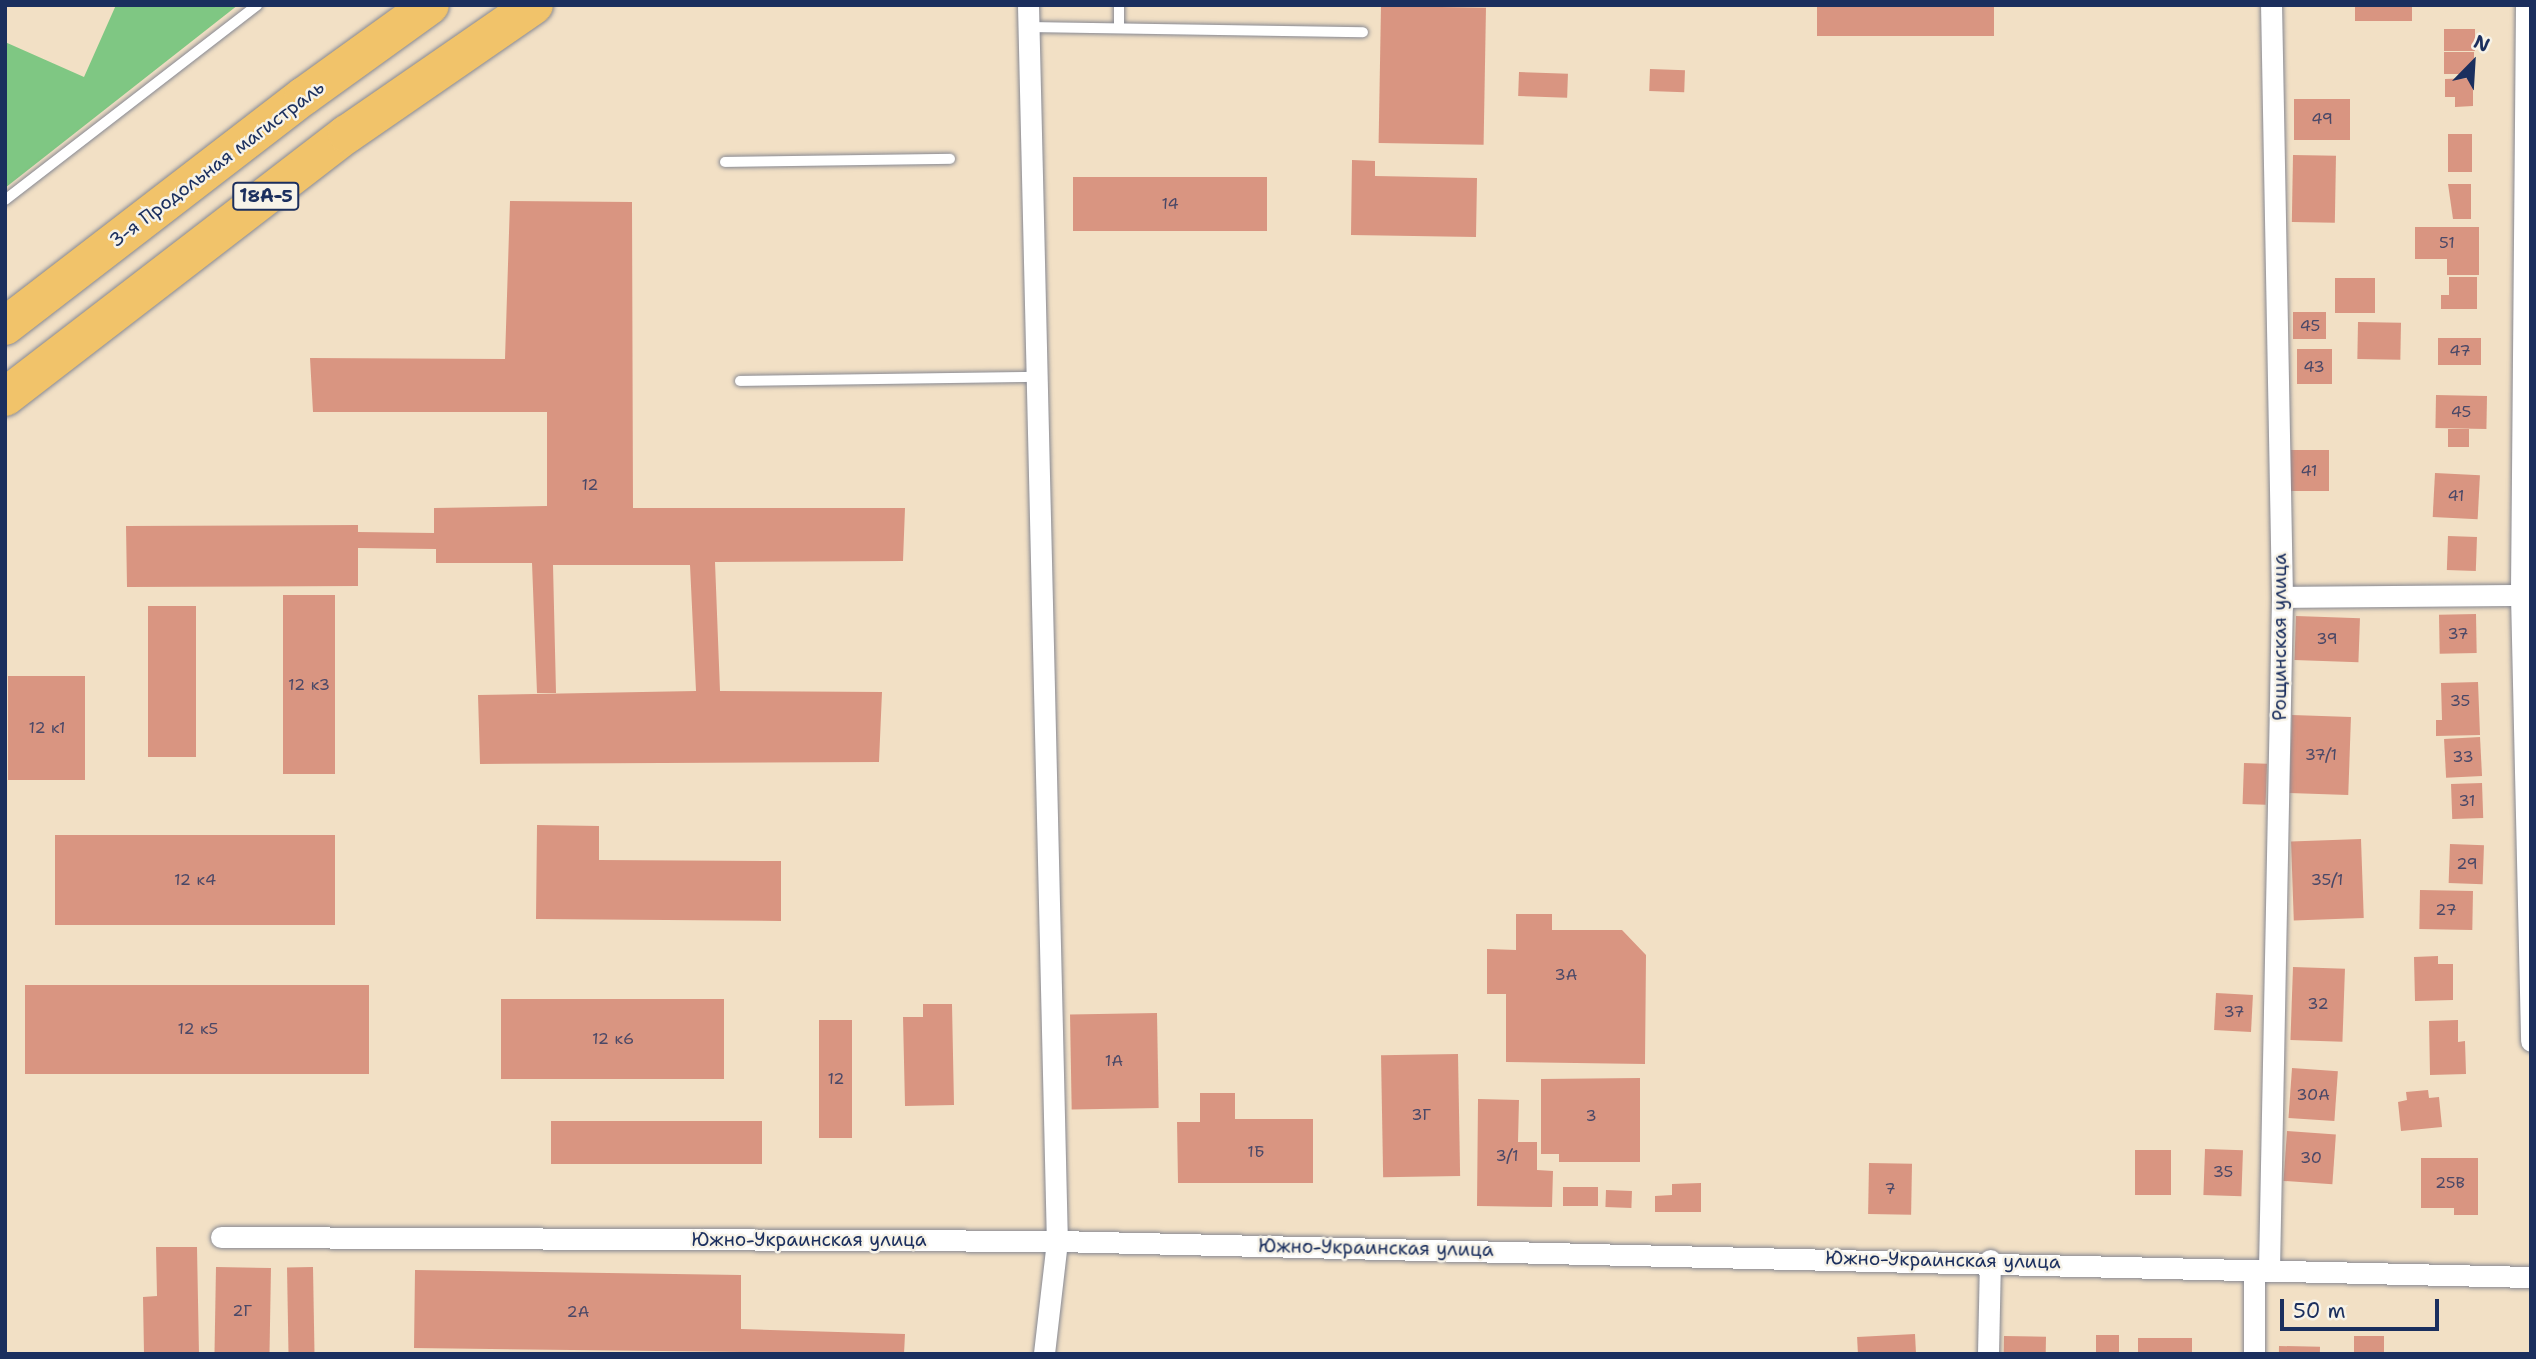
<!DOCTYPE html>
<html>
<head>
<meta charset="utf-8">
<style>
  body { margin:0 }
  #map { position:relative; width:2536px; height:1359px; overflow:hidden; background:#f2e0c5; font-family:"Shantell Sans",sans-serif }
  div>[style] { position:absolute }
  .green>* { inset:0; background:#7fc783 }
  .building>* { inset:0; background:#d99581; transform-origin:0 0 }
  .roads { filter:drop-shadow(0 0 2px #868892) drop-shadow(0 0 2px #868892) }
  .lane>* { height:10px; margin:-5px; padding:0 5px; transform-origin:5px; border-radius:5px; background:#fff }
  .street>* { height:21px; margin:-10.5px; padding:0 10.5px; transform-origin:10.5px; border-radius:10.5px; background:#fff }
  .highway>* { height:38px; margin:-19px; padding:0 19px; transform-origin:19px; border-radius:19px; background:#f1c36a }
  span { translate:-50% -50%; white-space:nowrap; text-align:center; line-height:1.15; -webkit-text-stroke:5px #f7f3e8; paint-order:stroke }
  .number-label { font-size:16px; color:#4a4867 }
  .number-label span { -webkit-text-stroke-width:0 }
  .shield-label span { padding:2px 5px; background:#f7f3e8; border:2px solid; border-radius:5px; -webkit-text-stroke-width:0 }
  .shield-label { font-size:18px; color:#1b2f5e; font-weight:700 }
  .street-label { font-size:19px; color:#1b2f5e }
  .frame { position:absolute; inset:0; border:7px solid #1b2f5e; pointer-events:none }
  .north { position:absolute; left:2438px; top:28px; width:70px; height:70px; -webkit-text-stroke:5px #f7f3e8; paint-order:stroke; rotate:24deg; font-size:19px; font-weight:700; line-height:28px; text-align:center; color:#1b2f5e }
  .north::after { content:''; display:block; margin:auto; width:24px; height:32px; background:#1b2f5e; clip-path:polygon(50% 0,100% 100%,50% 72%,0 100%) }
  .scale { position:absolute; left:2280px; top:1299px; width:159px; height:32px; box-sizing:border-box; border:4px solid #1b2f5e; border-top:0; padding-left:9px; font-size:21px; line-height:24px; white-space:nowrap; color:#1b2f5e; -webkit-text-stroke:5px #f7f3e8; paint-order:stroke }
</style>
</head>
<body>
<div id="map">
  <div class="green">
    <div style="clip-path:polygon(116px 5px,238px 5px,5px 188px,5px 42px,84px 77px)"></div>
  </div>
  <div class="building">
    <div style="left:1817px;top:5px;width:177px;height:31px"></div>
    <div style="left:2355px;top:5px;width:57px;height:16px"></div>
    <div style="left:1381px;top:6px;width:105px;height:137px;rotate:1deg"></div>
    <div style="left:2444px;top:29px;width:31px;height:22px"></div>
    <div style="left:2444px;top:52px;width:30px;height:22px"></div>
    <div style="left:1650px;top:69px;width:35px;height:22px;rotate:2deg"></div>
    <div style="left:1519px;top:72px;width:49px;height:24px;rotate:2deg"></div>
    <div style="clip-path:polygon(2473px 78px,2473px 106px,2455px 107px,2455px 97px,2445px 97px,2445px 79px)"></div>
    <div style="left:2294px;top:99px;width:56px;height:41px"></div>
    <div style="left:2448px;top:134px;width:24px;height:38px"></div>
    <div style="left:2293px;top:155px;width:43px;height:67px;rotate:1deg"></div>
    <div style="clip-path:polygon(1352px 160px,1375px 161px,1375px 176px,1477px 178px,1476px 237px,1351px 235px)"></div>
    <div style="left:1267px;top:177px;width:54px;height:194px;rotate:90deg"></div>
    <div style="clip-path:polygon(2448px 184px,2471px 184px,2471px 219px,2453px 219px)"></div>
    <div style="clip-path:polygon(510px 201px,632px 202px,633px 508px,905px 508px,903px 561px,715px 562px,720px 691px,882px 692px,879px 762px,480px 764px,478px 695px,696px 691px,690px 565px,553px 565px,556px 693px,537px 693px,532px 563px,436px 563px,436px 549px,358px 548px,358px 586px,127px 587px,126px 526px,358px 525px,358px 532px,434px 533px,434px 508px,547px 506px,547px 412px,313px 412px,310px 358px,505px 359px)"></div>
    <div style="clip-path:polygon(2415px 227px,2479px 227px,2479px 275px,2447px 275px,2447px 259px,2415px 259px)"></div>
    <div style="clip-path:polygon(2449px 277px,2477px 277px,2477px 309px,2441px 309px,2441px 295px,2449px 295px)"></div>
    <div style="left:2335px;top:278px;width:40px;height:35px"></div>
    <div style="left:2293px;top:312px;width:33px;height:27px"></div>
    <div style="left:2358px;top:322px;width:43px;height:37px;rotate:1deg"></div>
    <div style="left:2438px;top:338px;width:43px;height:27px"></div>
    <div style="left:2297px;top:349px;width:35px;height:35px"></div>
    <div style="left:2436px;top:395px;width:51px;height:33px;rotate:1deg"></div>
    <div style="left:2448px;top:429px;width:21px;height:18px"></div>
    <div style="left:2289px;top:450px;width:40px;height:41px"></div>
    <div style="left:2435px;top:473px;width:45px;height:44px;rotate:3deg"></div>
    <div style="left:2448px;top:536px;width:29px;height:34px;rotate:2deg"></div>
    <div style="left:283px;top:595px;width:52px;height:179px"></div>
    <div style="left:148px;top:606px;width:48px;height:151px"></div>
    <div style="left:2476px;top:614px;width:39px;height:37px;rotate:89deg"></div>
    <div style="left:2296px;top:616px;width:64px;height:44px;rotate:2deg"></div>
    <div style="left:8px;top:676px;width:77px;height:104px"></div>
    <div style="clip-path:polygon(2478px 682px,2480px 735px,2436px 736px,2436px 720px,2442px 720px,2441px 683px)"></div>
    <div style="left:2292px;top:715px;width:59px;height:78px;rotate:2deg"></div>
    <div style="left:2480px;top:737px;width:39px;height:36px;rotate:87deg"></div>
    <div style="left:2244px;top:763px;width:23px;height:41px;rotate:2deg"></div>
    <div style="left:2482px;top:783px;width:35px;height:31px;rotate:88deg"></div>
    <div style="clip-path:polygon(537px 825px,599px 826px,599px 860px,781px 861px,781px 921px,536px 919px)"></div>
    <div style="left:55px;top:835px;width:280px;height:90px"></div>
    <div style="left:2361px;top:839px;width:79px;height:70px;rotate:88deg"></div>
    <div style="left:2450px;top:844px;width:34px;height:39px;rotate:2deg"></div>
    <div style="left:2420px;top:890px;width:53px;height:39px;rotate:1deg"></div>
    <div style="clip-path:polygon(1516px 914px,1552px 914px,1552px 930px,1622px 930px,1646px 955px,1645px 1064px,1506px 1062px,1506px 994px,1487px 994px,1487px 949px,1516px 950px)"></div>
    <div style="clip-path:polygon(2438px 956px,2438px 964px,2453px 964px,2453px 1000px,2415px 1001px,2414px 957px)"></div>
    <div style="left:2293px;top:967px;width:52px;height:73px;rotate:2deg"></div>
    <div style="left:25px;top:985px;width:344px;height:89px"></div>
    <div style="left:2216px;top:993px;width:37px;height:37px;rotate:3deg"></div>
    <div style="left:501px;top:999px;width:223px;height:80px"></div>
    <div style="clip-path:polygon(923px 1004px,952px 1004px,954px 1105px,905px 1106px,903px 1017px,923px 1017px)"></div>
    <div style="left:1157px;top:1013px;width:95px;height:87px;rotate:89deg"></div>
    <div style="left:819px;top:1020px;width:33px;height:118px"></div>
    <div style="clip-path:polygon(2458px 1020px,2458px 1042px,2465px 1041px,2466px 1074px,2430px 1075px,2429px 1021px)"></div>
    <div style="left:1458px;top:1054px;width:122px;height:77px;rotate:89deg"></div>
    <div style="left:2292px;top:1068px;width:46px;height:50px;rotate:4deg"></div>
    <div style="clip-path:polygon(1640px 1078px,1640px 1162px,1559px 1162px,1559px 1154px,1541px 1154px,1541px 1079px)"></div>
    <div style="clip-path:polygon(2428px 1090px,2429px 1098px,2439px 1097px,2442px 1127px,2401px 1131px,2398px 1102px,2407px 1100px,2406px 1092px)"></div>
    <div style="clip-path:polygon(1200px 1093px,1235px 1093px,1235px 1119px,1313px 1119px,1313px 1183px,1178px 1183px,1177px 1122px,1200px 1122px)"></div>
    <div style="clip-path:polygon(1478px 1099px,1519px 1100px,1518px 1142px,1537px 1142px,1537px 1170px,1553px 1171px,1552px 1207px,1477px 1206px)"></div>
    <div style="left:551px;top:1121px;width:211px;height:43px"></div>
    <div style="left:2287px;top:1131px;width:49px;height:50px;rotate:4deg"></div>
    <div style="left:2205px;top:1149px;width:38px;height:46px;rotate:2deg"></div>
    <div style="left:2135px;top:1150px;width:36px;height:45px"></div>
    <div style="clip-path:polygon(2421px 1158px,2478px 1158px,2478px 1215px,2454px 1215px,2454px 1208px,2421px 1208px)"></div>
    <div style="left:1869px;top:1163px;width:43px;height:51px;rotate:1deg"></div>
    <div style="clip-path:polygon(1701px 1183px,1701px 1212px,1655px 1212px,1655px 1196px,1672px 1195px,1672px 1184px)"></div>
    <div style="left:1598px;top:1187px;width:19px;height:35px;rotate:90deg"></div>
    <div style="left:1606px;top:1190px;width:26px;height:17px;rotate:2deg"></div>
    <div style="clip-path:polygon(156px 1247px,197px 1247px,199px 1354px,144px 1354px,143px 1297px,157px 1296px)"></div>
    <div style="left:216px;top:1267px;width:55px;height:87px;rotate:1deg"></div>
    <div style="left:313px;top:1267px;width:87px;height:26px;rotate:89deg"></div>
    <div style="clip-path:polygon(415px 1270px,741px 1275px,741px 1329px,905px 1334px,904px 1354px,414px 1348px)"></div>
    <div style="left:1915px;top:1334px;width:20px;height:58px;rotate:87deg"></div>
    <div style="left:2096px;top:1335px;width:23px;height:19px"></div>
    <div style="left:2004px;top:1336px;width:42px;height:18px;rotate:1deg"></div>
    <div style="left:2354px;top:1336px;width:30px;height:18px"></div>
    <div style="left:2192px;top:1338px;width:16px;height:54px;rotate:90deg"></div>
    <div style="left:2279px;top:1346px;width:41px;height:8px;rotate:1deg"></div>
  </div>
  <div class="roads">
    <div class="lane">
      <div style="left:1119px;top:5px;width:23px;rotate:90deg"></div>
      <div style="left:1028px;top:27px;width:335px;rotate:0.9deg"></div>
      <div style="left:725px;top:162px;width:225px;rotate:-0.8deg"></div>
      <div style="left:5px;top:200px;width:319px;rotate:-37.7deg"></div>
      <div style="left:740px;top:381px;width:296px;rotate:-0.8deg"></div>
    </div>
    <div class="street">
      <div style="left:1028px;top:5px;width:1236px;rotate:88.66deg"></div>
      <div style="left:1057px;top:1241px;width:114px;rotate:96.6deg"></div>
      <div style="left:2526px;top:5px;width:590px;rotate:90.49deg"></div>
      <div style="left:2521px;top:595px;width:446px;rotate:88.7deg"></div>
      <div style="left:2282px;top:597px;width:249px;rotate:-0.5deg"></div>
      <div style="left:221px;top:1237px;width:836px;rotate:0.27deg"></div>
      <div style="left:1057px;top:1241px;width:1474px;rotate:1.4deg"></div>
      <div style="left:2269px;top:1269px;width:672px;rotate:-88.89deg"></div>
      <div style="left:2282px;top:597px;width:592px;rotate:-91.06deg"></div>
      <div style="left:1988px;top:1354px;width:94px;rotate:-88.8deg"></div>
      <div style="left:2254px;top:1354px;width:84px;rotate:-90deg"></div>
    </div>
    <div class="highway">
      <div style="left:5px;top:326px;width:377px;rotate:-37.6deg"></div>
      <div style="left:304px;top:96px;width:155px;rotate:-35.8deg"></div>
      <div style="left:5px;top:397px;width:431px;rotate:-37.6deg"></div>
      <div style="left:347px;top:134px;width:227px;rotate:-34.6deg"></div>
    </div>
  </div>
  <div class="number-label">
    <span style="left:2322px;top:119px">49</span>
    <span style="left:1170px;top:204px">14</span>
    <span style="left:2447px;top:243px">51</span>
    <span style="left:2310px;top:326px">45</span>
    <span style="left:2460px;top:351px">47</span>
    <span style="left:2314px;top:367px">43</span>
    <span style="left:2461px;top:412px">45</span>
    <span style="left:2309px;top:471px">41</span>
    <span style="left:590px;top:485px">12</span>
    <span style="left:2456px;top:496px">41</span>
    <span style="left:2458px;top:634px">37</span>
    <span style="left:2327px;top:639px">39</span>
    <span style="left:309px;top:685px">12 к3</span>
    <span style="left:2460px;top:701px">35</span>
    <span style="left:47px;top:728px">12 к1</span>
    <span style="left:2321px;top:755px">37/1</span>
    <span style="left:2463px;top:757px">33</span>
    <span style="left:2467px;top:801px">31</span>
    <span style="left:2467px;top:864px">29</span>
    <span style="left:195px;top:880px">12 к4</span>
    <span style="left:2327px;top:880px">35/1</span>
    <span style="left:2446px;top:910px">27</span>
    <span style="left:1566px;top:975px">3А</span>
    <span style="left:2318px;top:1004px">32</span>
    <span style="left:2234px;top:1012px">37</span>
    <span style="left:198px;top:1029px">12 к5</span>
    <span style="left:613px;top:1039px">12 к6</span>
    <span style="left:1114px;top:1061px">1А</span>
    <span style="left:836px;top:1079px">12</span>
    <span style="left:2313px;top:1095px">30А</span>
    <span style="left:1421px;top:1115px">3Г</span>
    <span style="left:1591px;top:1116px">3</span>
    <span style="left:1256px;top:1152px">1Б</span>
    <span style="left:1507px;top:1156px">3/1</span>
    <span style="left:2311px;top:1158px">30</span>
    <span style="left:2223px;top:1172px">35</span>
    <span style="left:2450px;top:1183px">25В</span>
    <span style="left:1890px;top:1189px">7</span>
    <span style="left:242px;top:1311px">2Г</span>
    <span style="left:578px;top:1312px">2А</span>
  </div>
  <div class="shield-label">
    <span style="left:266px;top:196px">18А-5</span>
  </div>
  <div class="street-label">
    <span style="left:217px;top:164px;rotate:-37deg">3-я Продольная магистраль</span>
    <span style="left:2280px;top:637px;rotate:-90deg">Рощинская улица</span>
    <span style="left:809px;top:1240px">Южно-Украинская улица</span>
    <span style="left:1376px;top:1248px;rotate:1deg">Южно-Украинская улица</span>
    <span style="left:1943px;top:1260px;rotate:1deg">Южно-Украинская улица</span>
  </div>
  <div class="frame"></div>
  <div class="north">N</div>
  <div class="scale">50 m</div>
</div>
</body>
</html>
